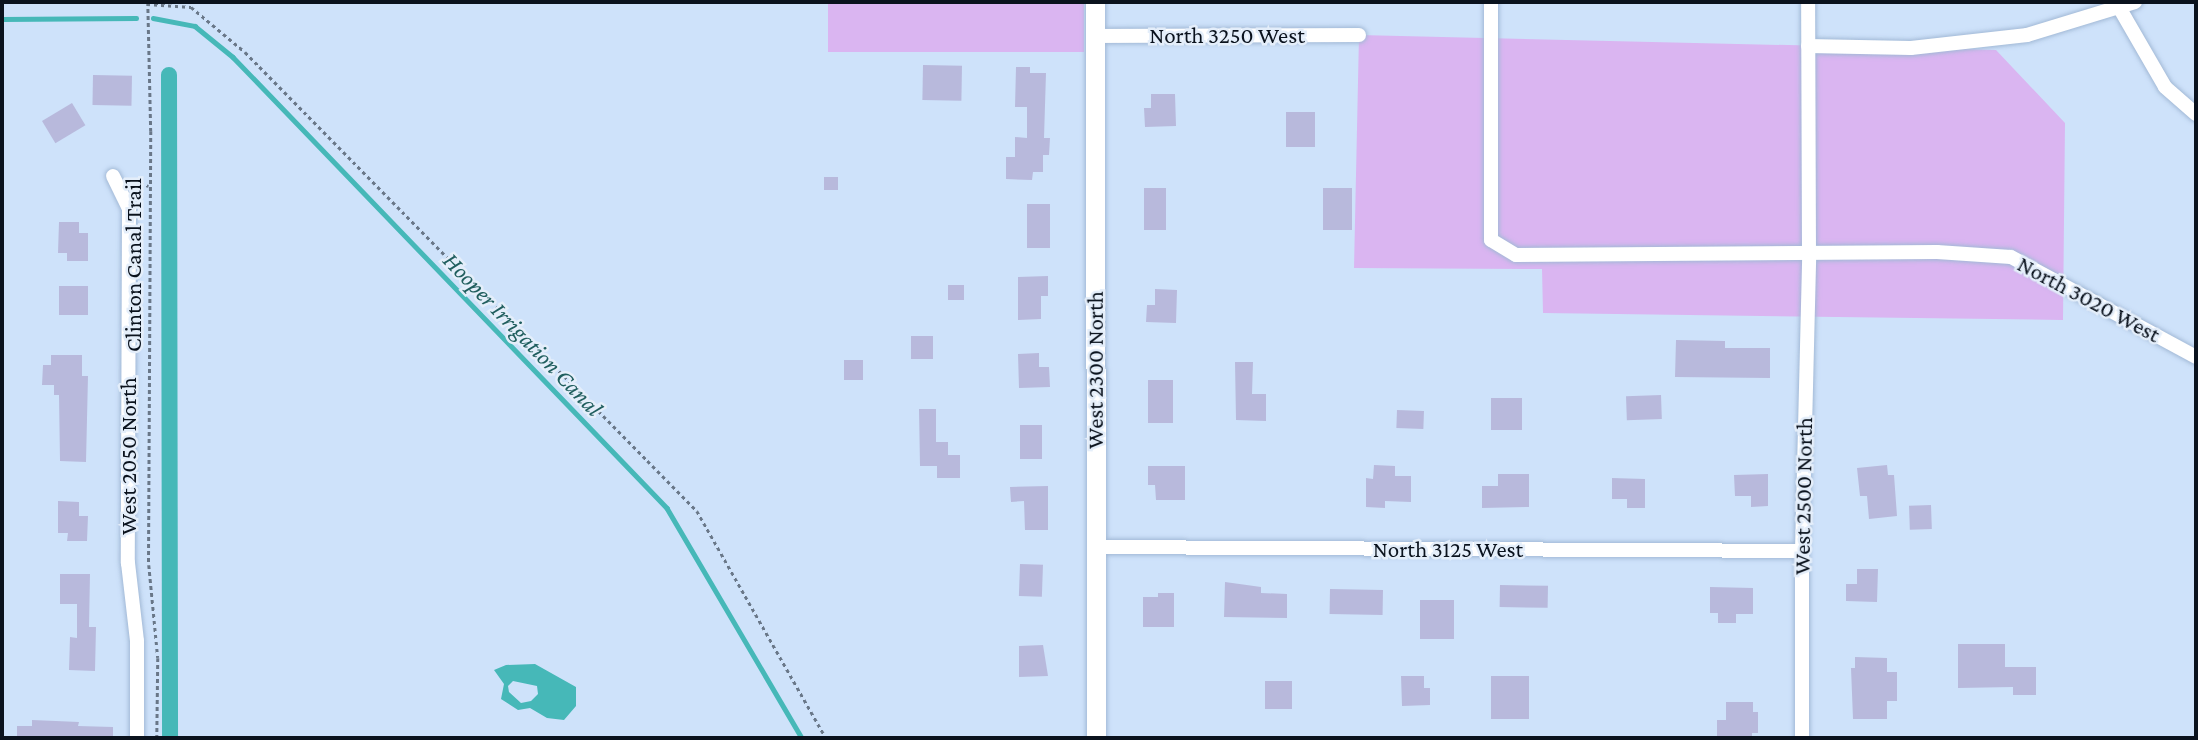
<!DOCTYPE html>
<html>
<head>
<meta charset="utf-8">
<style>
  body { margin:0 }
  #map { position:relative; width:2198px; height:740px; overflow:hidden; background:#cee2fa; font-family:"Crimson Pro",serif }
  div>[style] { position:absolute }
  .green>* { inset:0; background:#dab5f1; transform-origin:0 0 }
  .water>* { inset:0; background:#46b8b8 }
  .stream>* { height:4.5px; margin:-2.25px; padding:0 2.25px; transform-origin:2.25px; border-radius:2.25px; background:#46b8b8 }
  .canal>* { height:16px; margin:-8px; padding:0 8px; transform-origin:8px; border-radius:8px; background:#46b8b8 }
  .building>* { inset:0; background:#b8b9dc; transform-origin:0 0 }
  .path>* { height:2.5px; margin-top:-1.25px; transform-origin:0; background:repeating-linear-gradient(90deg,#697788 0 3.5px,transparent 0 7px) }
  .roads { filter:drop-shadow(0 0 2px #a2b9d6) drop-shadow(0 0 2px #a2b9d6) }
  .street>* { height:14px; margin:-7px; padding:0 7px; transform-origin:7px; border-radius:7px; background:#fff }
  .secondary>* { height:19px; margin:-9.5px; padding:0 9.5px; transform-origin:9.5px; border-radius:9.5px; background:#fff }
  span { translate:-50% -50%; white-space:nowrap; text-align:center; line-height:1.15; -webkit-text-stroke:5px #e4eefa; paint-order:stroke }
  .street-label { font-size:23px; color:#0a121d }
  .water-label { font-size:24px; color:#205e5e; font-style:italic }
  .frame { position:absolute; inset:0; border:4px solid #0a121d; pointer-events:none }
</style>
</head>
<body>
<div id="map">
  <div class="green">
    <div style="left:828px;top:2px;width:256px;height:50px"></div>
    <div style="clip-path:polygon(1359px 35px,1996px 50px,2065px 123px,2063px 320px,1543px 313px,1542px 269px,1354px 268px)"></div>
  </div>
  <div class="water">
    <div style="clip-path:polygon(evenodd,535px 664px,576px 687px,576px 706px,564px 720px,547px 718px,530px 708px,518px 710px,501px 699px,504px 684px,494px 670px,506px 665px,535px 664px,513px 681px,537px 686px,538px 694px,531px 701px,521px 703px,509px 692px,508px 686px,513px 681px)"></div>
  </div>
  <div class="stream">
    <div style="left:153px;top:18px;width:43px;rotate:10.8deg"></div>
    <div style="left:195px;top:26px;width:49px;rotate:39.2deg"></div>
    <div style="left:233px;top:57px;width:626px;rotate:46.1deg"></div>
    <div style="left:667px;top:508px;width:267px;rotate:59.6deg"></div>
    <div style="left:2px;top:19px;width:134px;rotate:-0.4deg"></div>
  </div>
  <div class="canal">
    <div style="left:169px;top:75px;width:663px;rotate:89.91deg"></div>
  </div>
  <div class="building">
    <div style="left:923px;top:65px;width:39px;height:35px;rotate:1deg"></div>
    <div style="clip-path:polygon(1016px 67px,1030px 67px,1030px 73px,1046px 73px,1044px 138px,1050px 138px,1049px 155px,1043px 155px,1043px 172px,1033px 172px,1032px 180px,1006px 179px,1006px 157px,1015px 157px,1015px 137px,1027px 138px,1027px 107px,1015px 107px)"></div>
    <div style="left:93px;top:75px;width:39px;height:30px;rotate:1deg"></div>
    <div style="clip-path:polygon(1151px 94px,1175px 94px,1176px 126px,1145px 127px,1144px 108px,1151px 108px)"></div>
    <div style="left:72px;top:103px;width:26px;height:35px;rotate:59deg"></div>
    <div style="left:1286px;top:112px;width:29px;height:35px"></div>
    <div style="left:838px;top:177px;width:13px;height:14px;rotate:90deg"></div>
    <div style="left:1144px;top:188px;width:22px;height:42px"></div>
    <div style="left:1323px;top:188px;width:29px;height:42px"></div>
    <div style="left:1027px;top:204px;width:23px;height:44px"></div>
    <div style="clip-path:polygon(59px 222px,79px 222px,79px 233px,88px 233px,88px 261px,67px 261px,67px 253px,58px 253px)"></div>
    <div style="clip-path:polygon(1048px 276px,1048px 296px,1041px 296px,1041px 319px,1018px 320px,1018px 277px)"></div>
    <div style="left:948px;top:285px;width:16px;height:15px"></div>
    <div style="left:59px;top:286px;width:29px;height:29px"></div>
    <div style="clip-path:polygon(1155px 289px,1177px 290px,1176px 323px,1146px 322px,1147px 305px,1155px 305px)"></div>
    <div style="left:911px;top:336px;width:22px;height:23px"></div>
    <div style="clip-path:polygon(1676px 340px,1725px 341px,1725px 348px,1770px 348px,1770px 378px,1675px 377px)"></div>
    <div style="clip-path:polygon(1039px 353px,1039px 367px,1049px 367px,1050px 387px,1019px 388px,1018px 354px)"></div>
    <div style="clip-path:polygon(51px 355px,82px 355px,82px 376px,88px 376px,86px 462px,60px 461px,59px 395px,54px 395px,54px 385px,42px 385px,43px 365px,51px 365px)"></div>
    <div style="left:844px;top:360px;width:19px;height:20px"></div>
    <div style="clip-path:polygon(1235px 362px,1253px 362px,1252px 394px,1266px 394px,1266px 421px,1236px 420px)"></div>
    <div style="left:1148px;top:380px;width:25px;height:43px"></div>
    <div style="left:1661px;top:395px;width:24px;height:35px;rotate:88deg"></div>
    <div style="left:1522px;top:398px;width:32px;height:31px;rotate:90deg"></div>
    <div style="clip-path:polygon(919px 409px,936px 409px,936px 442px,948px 442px,948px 455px,960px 455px,960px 478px,937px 478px,937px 466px,920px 466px)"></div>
    <div style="left:1397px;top:410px;width:27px;height:18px;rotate:2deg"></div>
    <div style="left:1020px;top:425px;width:22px;height:34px"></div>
    <div style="clip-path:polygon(1374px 465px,1395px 466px,1395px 476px,1411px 476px,1411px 502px,1385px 501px,1385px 508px,1366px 507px,1366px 478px,1373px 479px)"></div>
    <div style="clip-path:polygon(1887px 465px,1888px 475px,1894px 475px,1897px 516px,1869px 519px,1867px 496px,1860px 496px,1857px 468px)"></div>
    <div style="clip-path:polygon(1148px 466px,1185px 466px,1185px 500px,1156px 500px,1155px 485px,1148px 485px)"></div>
    <div style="clip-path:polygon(1498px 474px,1529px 474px,1529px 507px,1482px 508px,1482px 486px,1498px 486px)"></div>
    <div style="clip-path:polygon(1768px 474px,1768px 506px,1751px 507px,1751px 496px,1735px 496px,1734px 475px)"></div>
    <div style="clip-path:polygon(1612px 478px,1645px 479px,1645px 508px,1627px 508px,1627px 499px,1612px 499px)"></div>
    <div style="clip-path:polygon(1048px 486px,1048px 530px,1025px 530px,1024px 501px,1011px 502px,1010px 487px)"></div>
    <div style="clip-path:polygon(58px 501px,79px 502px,79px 516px,88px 516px,87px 541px,67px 541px,68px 533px,58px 533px)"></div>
    <div style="left:1931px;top:505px;width:24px;height:22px;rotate:88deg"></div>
    <div style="left:1020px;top:564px;width:23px;height:32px;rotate:2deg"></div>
    <div style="clip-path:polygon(1857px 569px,1878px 569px,1877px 602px,1846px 601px,1846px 584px,1857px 584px)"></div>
    <div style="clip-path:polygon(60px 574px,90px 574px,89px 627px,96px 627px,95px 671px,69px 670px,70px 637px,77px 638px,77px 604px,60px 604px)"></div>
    <div style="clip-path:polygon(1225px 582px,1261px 587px,1261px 593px,1287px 594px,1287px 618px,1224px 617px)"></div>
    <div style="left:1500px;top:585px;width:48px;height:22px;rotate:1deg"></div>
    <div style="clip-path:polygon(1710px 587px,1753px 588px,1753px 614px,1736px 614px,1736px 623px,1718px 623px,1718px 613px,1710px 613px)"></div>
    <div style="left:1330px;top:589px;width:53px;height:25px;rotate:1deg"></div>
    <div style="clip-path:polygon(1158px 593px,1174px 593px,1174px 627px,1143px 627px,1143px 597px,1158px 597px)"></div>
    <div style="left:1420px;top:600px;width:34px;height:39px"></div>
    <div style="clip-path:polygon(1958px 644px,2005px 644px,2005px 667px,2036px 667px,2036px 695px,2013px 695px,2013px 687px,1958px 688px)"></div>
    <div style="clip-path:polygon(1043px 645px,1048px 676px,1019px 677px,1019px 646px)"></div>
    <div style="clip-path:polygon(1855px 657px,1887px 658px,1887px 672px,1897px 672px,1897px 701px,1887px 701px,1887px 719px,1853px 719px,1851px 668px,1855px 668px)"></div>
    <div style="clip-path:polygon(1401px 676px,1424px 676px,1424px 688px,1430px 688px,1430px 705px,1402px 706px)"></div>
    <div style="left:1491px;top:676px;width:38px;height:43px"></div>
    <div style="left:1265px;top:681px;width:27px;height:28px"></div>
    <div style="clip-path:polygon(1726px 702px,1753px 702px,1753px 712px,1758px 712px,1758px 733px,1752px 733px,1752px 738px,1717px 736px,1717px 720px,1726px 720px)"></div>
    <div style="clip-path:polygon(32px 720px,79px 722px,78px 726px,113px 727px,113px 738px,17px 738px,17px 726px,32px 726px)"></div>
  </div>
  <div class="path">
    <div style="left:148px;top:2px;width:129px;rotate:88.7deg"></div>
    <div style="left:151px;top:131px;width:434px;rotate:90.3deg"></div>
    <div style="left:149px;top:565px;width:93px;rotate:84.5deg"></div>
    <div style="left:158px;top:658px;width:80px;rotate:90.7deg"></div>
    <div style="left:147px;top:4px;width:44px;rotate:3.9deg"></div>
    <div style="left:191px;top:7px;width:70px;rotate:39.8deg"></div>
    <div style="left:245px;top:52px;width:644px;rotate:45.44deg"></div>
    <div style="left:697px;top:511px;width:261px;rotate:60.4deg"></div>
    <div style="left:133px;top:182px;width:16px;rotate:14deg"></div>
  </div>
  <div class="roads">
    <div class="street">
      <div style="left:1491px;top:2px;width:238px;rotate:90deg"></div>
      <div style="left:1491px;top:240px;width:29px;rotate:31deg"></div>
      <div style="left:1516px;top:255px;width:421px;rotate:-0.4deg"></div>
      <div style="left:1937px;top:252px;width:74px;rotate:3.9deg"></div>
      <div style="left:2011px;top:257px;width:210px;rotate:28.4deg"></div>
      <div style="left:2116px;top:2px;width:98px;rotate:60deg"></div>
      <div style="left:2165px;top:87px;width:41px;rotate:41.1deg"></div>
      <div style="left:1095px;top:36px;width:264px;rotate:-0.2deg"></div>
      <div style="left:1808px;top:46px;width:103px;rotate:1.1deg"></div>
      <div style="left:1911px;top:48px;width:117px;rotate:-6.4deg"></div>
      <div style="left:2027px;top:35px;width:113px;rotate:-17deg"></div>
      <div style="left:113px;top:176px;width:37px;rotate:64deg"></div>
      <div style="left:129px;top:209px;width:354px;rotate:90.2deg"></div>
      <div style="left:128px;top:563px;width:79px;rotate:83.4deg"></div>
      <div style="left:137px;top:641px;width:97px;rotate:90deg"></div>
      <div style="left:1095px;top:547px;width:707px;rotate:0.32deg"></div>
      <div style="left:1802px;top:738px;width:187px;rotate:-90deg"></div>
      <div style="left:1802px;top:551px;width:297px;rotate:-88.6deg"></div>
      <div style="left:1809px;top:254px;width:252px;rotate:-90.2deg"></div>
    </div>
    <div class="secondary">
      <div style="left:1095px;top:2px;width:736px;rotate:89.92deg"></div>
    </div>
  </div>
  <div class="street-label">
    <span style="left:1227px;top:35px">North 3250 West</span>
    <span style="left:133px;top:265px;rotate:-90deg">Clinton Canal Trail</span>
    <span style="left:2089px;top:299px;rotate:28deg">North 3020 West</span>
    <span style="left:1095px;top:370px;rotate:-90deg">West 2300 North</span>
    <span style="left:128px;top:456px;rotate:-90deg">West 2050 North</span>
    <span style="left:1803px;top:496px;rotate:-89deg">West 2500 North</span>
    <span style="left:1448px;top:549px">North 3125 West</span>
  </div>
  <div class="water-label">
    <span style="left:523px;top:334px;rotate:46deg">Hooper Irrigation Canal</span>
  </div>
  <div class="frame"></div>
</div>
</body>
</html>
